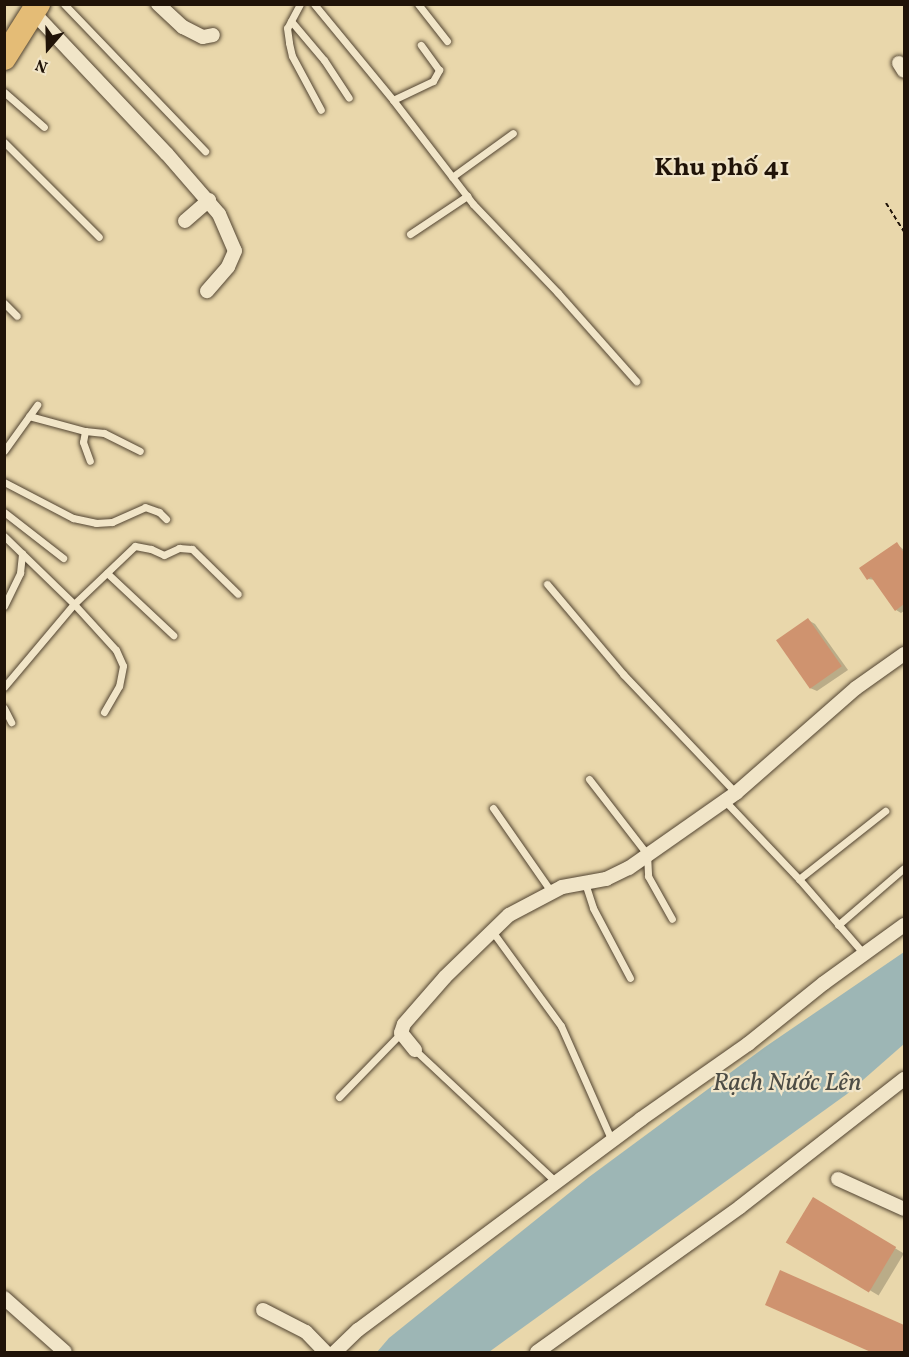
<!DOCTYPE html>
<html>
<head>
<meta charset="utf-8">
<style>
  body { margin:0 }
  #map { position:relative; width:909px; height:1357px; overflow:hidden; background:#e9d7ab; font-family:Vollkorn,serif }
  div>[style] { position:absolute }
  .water>* { inset:0; background:#9db6b5 }
  .shadow>* { inset:0; background:#0003; transform-origin:0 0 }
  .building>* { inset:0; background:#cf936f; transform-origin:0 0 }
  .path>* { height:2px; margin-top:-1px; transform-origin:0; background:repeating-linear-gradient(90deg,#201308 0 4.5px,transparent 0 7.5px) }
  .roads { filter:drop-shadow(0 0 2px #524431) drop-shadow(0 0 2px #524431) }
  .service>* { height:7px; margin:-3.5px; padding:0 3.5px; transform-origin:3.5px; border-radius:3.5px; background:#f1e5c8 }
  .minor>* { height:14px; margin:-7px; padding:0 7px; transform-origin:7px; border-radius:7px; background:#f1e5c8 }
  .trunk>* { height:24px; margin:-12px; padding:0 12px; transform-origin:12px; border-radius:12px; background:#e4bc76 }
  span { translate:-50% -50%; white-space:nowrap; text-align:center; line-height:1.15; -webkit-text-stroke:4.5px #f1e5c8; paint-order:stroke }
  .neighbourhood-label { font-size:26px; color:#201308; font-weight:700 }
  .water-label { font-size:26px; color:#4c4c45; font-style:italic }
  .frame { position:absolute; inset:0; border:6px solid #201308; pointer-events:none }
  .north { position:absolute; left:18px; top:18px; width:60px; height:60px; -webkit-text-stroke:4px #f1e5c8; paint-order:stroke; rotate:200deg; font-size:16px; font-weight:700; line-height:24px; text-align:center; color:#201308 }
  .north::after { content:''; display:block; margin:auto; width:21px; height:27px; background:#201308; clip-path:polygon(50% 0,100% 100%,50% 72%,0 100%) }
</style>
</head>
<body>
<div id="map">
  <div class="water">
    <div style="clip-path:polygon(904px 952px,904px 1044px,847px 1094px,489px 1352px,377px 1352px,389px 1338px,589px 1177px,765px 1047px)"></div>
  </div>
  <div class="shadow">
    <div style="clip-path:polygon(897px 544px,904px 550px,904px 611px,901px 613px,896px 610px,876px 580px,868px 579px)"></div>
    <div style="clip-path:polygon(808px 620px,815px 624px,848px 670px,817px 691px,810px 688px)"></div>
    <div style="left:813px;top:1199px;width:106px;height:49px;rotate:31deg"></div>
  </div>
  <div class="building">
    <div style="clip-path:polygon(897px 542px,904px 553px,904px 604px,895px 611px,871px 577px,867px 580px,859px 568px)"></div>
    <div style="left:808px;top:618px;width:59px;height:39px;rotate:55deg"></div>
    <div style="left:813px;top:1197px;width:97px;height:53px;rotate:31deg"></div>
    <div style="clip-path:polygon(780px 1270px,904px 1325px,904px 1353px,873px 1353px,765px 1305px)"></div>
  </div>
  <div class="path">
    <div style="left:886px;top:203px;width:34px;rotate:58deg"></div>
  </div>
  <div class="roads">
    <div class="service">
      <div style="left:64px;top:4px;width:204px;rotate:46.2deg"></div>
      <div style="left:300px;top:4px;width:27px;rotate:118deg"></div>
      <div style="left:287px;top:28px;width:15px;rotate:82deg"></div>
      <div style="left:289px;top:43px;width:13px;rotate:77deg"></div>
      <div style="left:292px;top:56px;width:61px;rotate:61.8deg"></div>
      <div style="left:314px;top:4px;width:124px;rotate:50.5deg"></div>
      <div style="left:393px;top:100px;width:131px;rotate:52.4deg"></div>
      <div style="left:473px;top:204px;width:123px;rotate:46.3deg"></div>
      <div style="left:558px;top:293px;width:118px;rotate:48.4deg"></div>
      <div style="left:418px;top:4px;width:47px;rotate:51.9deg"></div>
      <div style="left:291px;top:21px;width:51px;rotate:49.8deg"></div>
      <div style="left:324px;top:60px;width:45px;rotate:56.7deg"></div>
      <div style="left:4px;top:92px;width:53px;rotate:41.2deg"></div>
      <div style="left:393px;top:100px;width:44px;rotate:-25.4deg"></div>
      <div style="left:433px;top:81px;width:13px;rotate:-61deg"></div>
      <div style="left:439px;top:70px;width:31px;rotate:-126deg"></div>
      <div style="left:4px;top:142px;width:134px;rotate:45deg"></div>
      <div style="left:452px;top:177px;width:75px;rotate:-35.8deg"></div>
      <div style="left:410px;top:234px;width:69px;rotate:-33.7deg"></div>
      <div style="left:4px;top:303px;width:18px;rotate:45deg"></div>
      <div style="left:29px;top:416px;width:58px;rotate:15deg"></div>
      <div style="left:85px;top:431px;width:19px;rotate:6deg"></div>
      <div style="left:104px;top:433px;width:40px;rotate:26.6deg"></div>
      <div style="left:85px;top:431px;width:11px;rotate:100deg"></div>
      <div style="left:83px;top:442px;width:20px;rotate:70deg"></div>
      <div style="left:4px;top:451px;width:57px;rotate:-54.3deg"></div>
      <div style="left:4px;top:482px;width:78px;rotate:27.6deg"></div>
      <div style="left:73px;top:518px;width:24px;rotate:12deg"></div>
      <div style="left:96px;top:523px;width:16px;rotate:-4deg"></div>
      <div style="left:112px;top:522px;width:36px;rotate:-24deg"></div>
      <div style="left:145px;top:507px;width:15px;rotate:20deg"></div>
      <div style="left:159px;top:512px;width:10px;rotate:45deg"></div>
      <div style="left:4px;top:512px;width:75px;rotate:37.9deg"></div>
      <div style="left:4px;top:536px;width:98px;rotate:44.2deg"></div>
      <div style="left:74px;top:604px;width:62px;rotate:47.6deg"></div>
      <div style="left:116px;top:650px;width:17px;rotate:66deg"></div>
      <div style="left:123px;top:666px;width:20px;rotate:101deg"></div>
      <div style="left:119px;top:686px;width:30px;rotate:120deg"></div>
      <div style="left:107px;top:573px;width:91px;rotate:43.2deg"></div>
      <div style="left:547px;top:584px;width:118px;rotate:49.8deg"></div>
      <div style="left:623px;top:674px;width:164px;rotate:46.5deg"></div>
      <div style="left:4px;top:606px;width:37px;rotate:-64deg"></div>
      <div style="left:20px;top:573px;width:20px;rotate:-84deg"></div>
      <div style="left:4px;top:687px;width:109px;rotate:-49.9deg"></div>
      <div style="left:74px;top:604px;width:84px;rotate:-43.6deg"></div>
      <div style="left:135px;top:546px;width:16px;rotate:11deg"></div>
      <div style="left:151px;top:549px;width:14px;rotate:25deg"></div>
      <div style="left:164px;top:555px;width:17px;rotate:-25deg"></div>
      <div style="left:179px;top:548px;width:13px;rotate:4deg"></div>
      <div style="left:192px;top:549px;width:64px;rotate:44.4deg"></div>
      <div style="left:4px;top:708px;width:16px;rotate:63deg"></div>
      <div style="left:589px;top:779px;width:95px;rotate:52.3deg"></div>
      <div style="left:647px;top:854px;width:22px;rotate:87deg"></div>
      <div style="left:648px;top:876px;width:49px;rotate:60.8deg"></div>
      <div style="left:725px;top:801px;width:108px;rotate:46.5deg"></div>
      <div style="left:799px;top:879px;width:99px;rotate:49.1deg"></div>
      <div style="left:493px;top:808px;width:103px;rotate:55.2deg"></div>
      <div style="left:799px;top:879px;width:110px;rotate:-38.3deg"></div>
      <div style="left:585px;top:883px;width:26px;rotate:72deg"></div>
      <div style="left:593px;top:908px;width:79px;rotate:62.1deg"></div>
      <div style="left:838px;top:925px;width:87px;rotate:-40.8deg"></div>
      <div style="left:492px;top:931px;width:117px;rotate:54deg"></div>
      <div style="left:561px;top:1026px;width:126px;rotate:66.1deg"></div>
      <div style="left:415px;top:1050px;width:193px;rotate:43.1deg"></div>
      <div style="left:339px;top:1097px;width:89px;rotate:-45.9deg"></div>
    </div>
    <div class="minor">
      <div style="left:158px;top:4px;width:34px;rotate:43deg"></div>
      <div style="left:183px;top:27px;width:22px;rotate:27deg"></div>
      <div style="left:203px;top:37px;width:10px;rotate:-11deg"></div>
      <div style="left:33px;top:12px;width:195px;rotate:46.7deg"></div>
      <div style="left:167px;top:154px;width:79px;rotate:49.1deg"></div>
      <div style="left:219px;top:214px;width:40px;rotate:66.6deg"></div>
      <div style="left:235px;top:251px;width:17px;rotate:114deg"></div>
      <div style="left:228px;top:267px;width:32px;rotate:131deg"></div>
      <div style="left:899px;top:63px;width:9px;rotate:58deg"></div>
      <div style="left:185px;top:221px;width:32px;rotate:-41deg"></div>
      <div style="left:415px;top:1050px;width:22px;rotate:-129deg"></div>
      <div style="left:401px;top:1033px;width:9px;rotate:-72deg"></div>
      <div style="left:404px;top:1024px;width:62px;rotate:-48.9deg"></div>
      <div style="left:445px;top:977px;width:89px;rotate:-44.1deg"></div>
      <div style="left:509px;top:915px;width:60px;rotate:-27.8deg"></div>
      <div style="left:562px;top:887px;width:45px;rotate:-10.3deg"></div>
      <div style="left:606px;top:879px;width:25px;rotate:-26deg"></div>
      <div style="left:629px;top:868px;width:131px;rotate:-35deg"></div>
      <div style="left:736px;top:793px;width:159px;rotate:-41.2deg"></div>
      <div style="left:856px;top:688px;width:59px;rotate:-35.3deg"></div>
      <div style="left:838px;top:1179px;width:72px;rotate:24.4deg"></div>
      <div style="left:4px;top:1298px;width:81px;rotate:41.5deg"></div>
      <div style="left:263px;top:1310px;width:48px;rotate:27.1deg"></div>
      <div style="left:306px;top:1332px;width:28px;rotate:46deg"></div>
      <div style="left:335px;top:1352px;width:32px;rotate:-44deg"></div>
      <div style="left:358px;top:1330px;width:353px;rotate:-36.7deg"></div>
      <div style="left:641px;top:1119px;width:131px;rotate:-35deg"></div>
      <div style="left:748px;top:1044px;width:97px;rotate:-38.8deg"></div>
      <div style="left:824px;top:983px;width:99px;rotate:-35.9deg"></div>
      <div style="left:537px;top:1352px;width:249px;rotate:-35.5deg"></div>
      <div style="left:740px;top:1207px;width:208px;rotate:-38deg"></div>
    </div>
    <div class="trunk">
      <div style="left:4px;top:58px;width:64px;rotate:-57.8deg"></div>
    </div>
  </div>
  <div class="neighbourhood-label">
    <span style="left:722px;top:169px">Khu phố 41</span>
  </div>
  <div class="water-label">
    <span style="left:787px;top:1084px">Rạch Nước Lên</span>
  </div>
  <div class="frame"></div>
  <div class="north">N</div>
</div>
</body>
</html>
